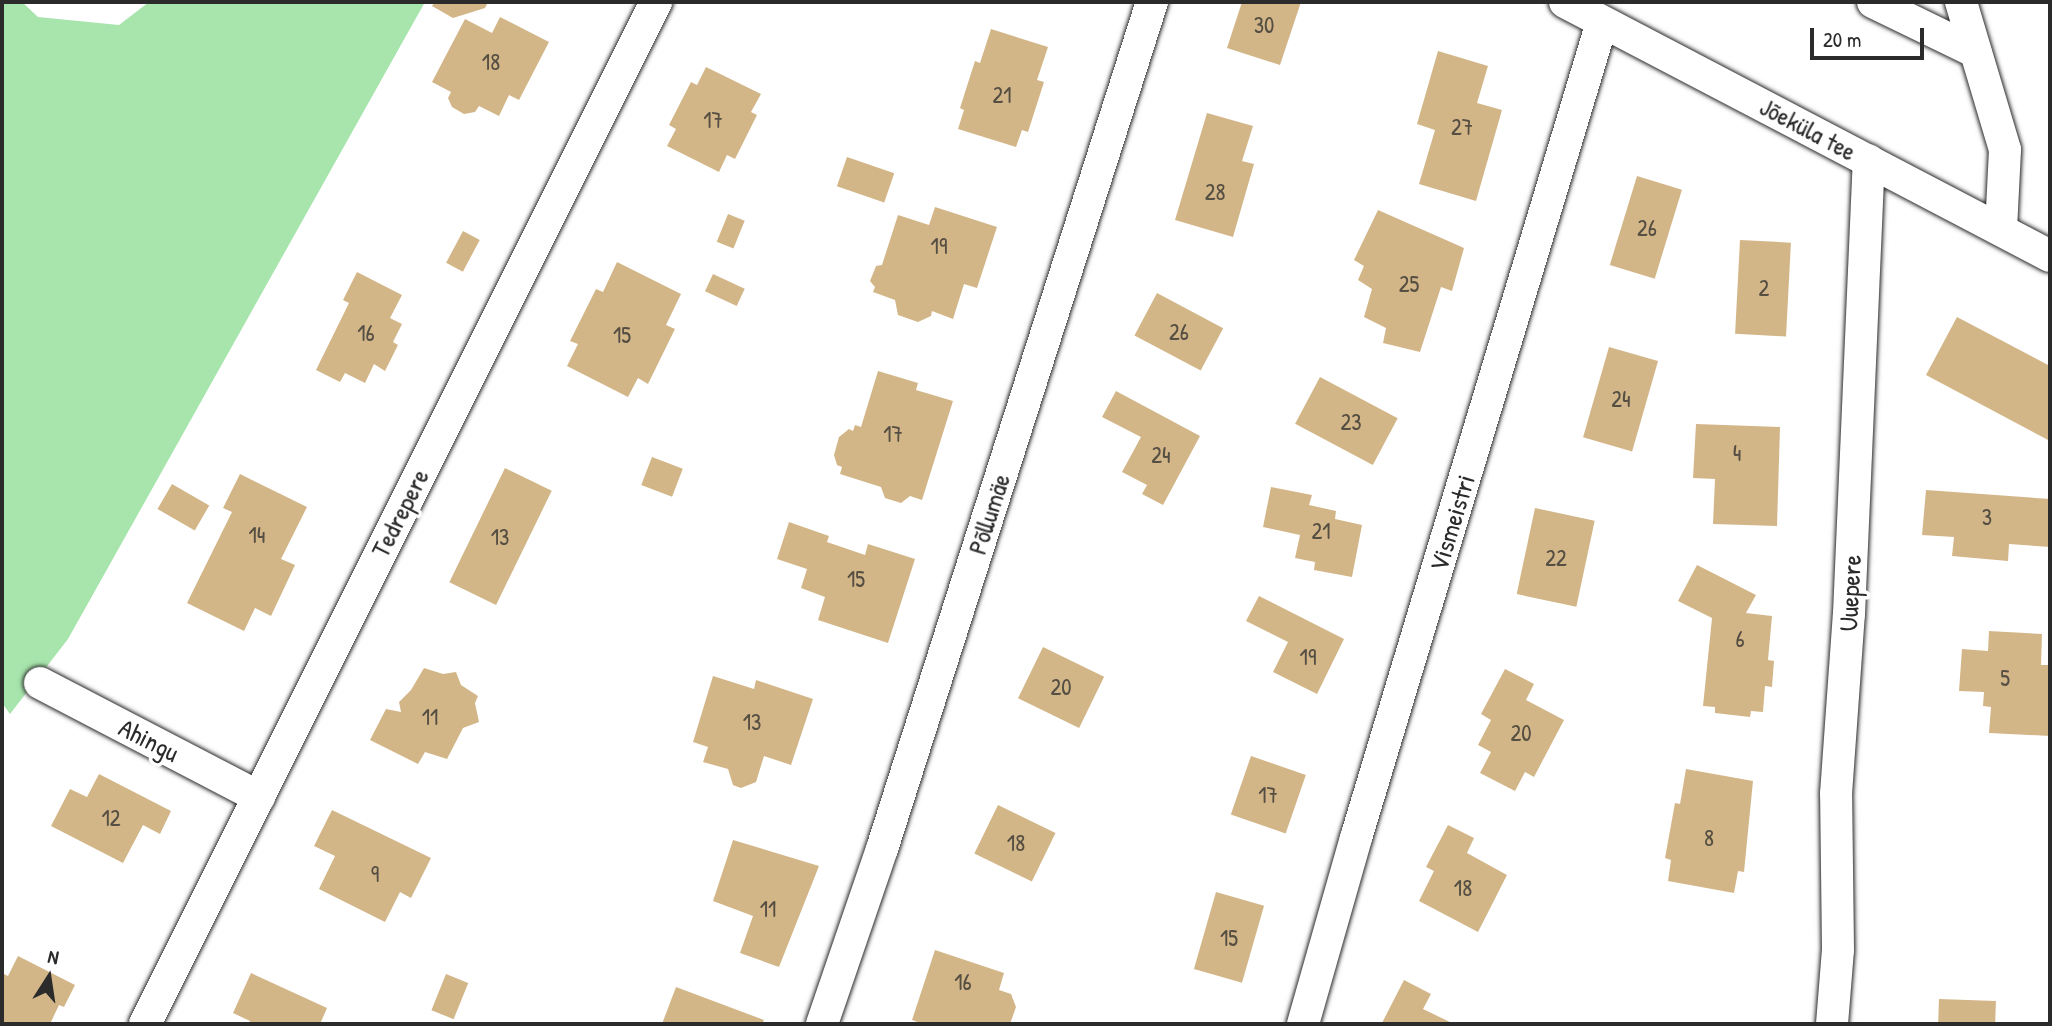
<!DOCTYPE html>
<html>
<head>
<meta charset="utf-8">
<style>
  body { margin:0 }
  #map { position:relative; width:2052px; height:1026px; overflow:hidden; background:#fff; font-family:"Patrick Hand",sans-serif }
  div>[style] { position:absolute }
  .green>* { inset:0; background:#a7e5ac }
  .building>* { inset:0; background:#d3b688; transform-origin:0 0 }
  .roads { filter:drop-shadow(0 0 2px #2b2b2b) drop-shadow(0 0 2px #2b2b2b) }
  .street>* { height:32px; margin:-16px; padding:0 16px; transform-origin:16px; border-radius:16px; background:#fff }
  span { translate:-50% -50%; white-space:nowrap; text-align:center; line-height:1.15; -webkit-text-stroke:7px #fff; paint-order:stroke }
  .number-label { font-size:23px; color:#554e42 }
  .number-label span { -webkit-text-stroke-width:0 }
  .street-label { font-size:26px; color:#2b2b2b }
  .frame { position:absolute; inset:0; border:4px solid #2b2b2b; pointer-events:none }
  .north { position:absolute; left:14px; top:942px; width:70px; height:70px; -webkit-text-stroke:5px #fff; paint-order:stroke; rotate:12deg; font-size:19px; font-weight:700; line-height:28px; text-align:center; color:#2b2b2b }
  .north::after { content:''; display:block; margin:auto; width:24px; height:32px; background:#2b2b2b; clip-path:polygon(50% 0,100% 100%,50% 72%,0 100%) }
  .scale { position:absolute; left:1810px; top:28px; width:114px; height:32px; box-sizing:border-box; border:4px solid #2b2b2b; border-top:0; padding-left:9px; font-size:21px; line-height:24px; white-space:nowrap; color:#2b2b2b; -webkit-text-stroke:5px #fff; paint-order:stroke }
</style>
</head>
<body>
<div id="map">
  <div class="green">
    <div style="clip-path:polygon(2px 2px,22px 2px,38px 17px,119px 25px,149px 2px,425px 2px,68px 639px,10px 714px,2px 703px)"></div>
  </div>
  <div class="building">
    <div style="clip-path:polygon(435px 2px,488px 2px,485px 8px,453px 18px,432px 6px)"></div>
    <div style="clip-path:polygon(1242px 2px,1301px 2px,1280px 65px,1227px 48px)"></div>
    <div style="clip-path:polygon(500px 17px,549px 42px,519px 100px,509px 95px,499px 116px,479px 106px,475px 112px,464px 114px,452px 107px,448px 98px,451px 92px,432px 82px,465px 19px,492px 33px)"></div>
    <div style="clip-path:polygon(991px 29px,1048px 47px,1037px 80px,1044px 82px,1028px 132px,1022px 130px,1016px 147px,958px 129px,964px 110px,960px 108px,975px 61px,980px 63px)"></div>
    <div style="clip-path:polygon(1438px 51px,1488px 66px,1477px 103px,1502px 110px,1476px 201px,1419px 184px,1435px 130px,1417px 124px)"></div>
    <div style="clip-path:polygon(706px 67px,761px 94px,751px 112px,757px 115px,735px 159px,727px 155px,719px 172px,667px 146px,676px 129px,669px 125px,691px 82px,697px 85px)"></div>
    <div style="clip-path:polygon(1207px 113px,1253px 126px,1242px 161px,1254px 164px,1233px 237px,1175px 220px)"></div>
    <div style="left:847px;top:157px;width:50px;height:31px;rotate:19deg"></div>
    <div style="left:1637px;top:176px;width:47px;height:93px;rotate:17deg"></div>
    <div style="clip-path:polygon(935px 207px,997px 227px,977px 288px,964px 284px,953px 319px,932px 311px,931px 316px,918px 322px,898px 315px,895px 300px,873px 292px,875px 287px,870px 281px,876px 266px,882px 265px,898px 215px,929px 225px)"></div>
    <div style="clip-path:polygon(1378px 210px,1464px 248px,1452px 291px,1441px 287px,1420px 352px,1383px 343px,1386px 328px,1364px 317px,1372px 289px,1358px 280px,1364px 266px,1354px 260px)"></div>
    <div style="left:728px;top:214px;width:18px;height:30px;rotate:22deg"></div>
    <div style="left:463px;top:231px;width:19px;height:36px;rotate:28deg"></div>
    <div style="left:1740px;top:240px;width:51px;height:94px;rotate:3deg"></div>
    <div style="clip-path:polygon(617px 262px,681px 294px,666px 325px,675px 329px,648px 384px,638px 378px,628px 397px,567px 366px,578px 344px,570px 341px,596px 289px,603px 292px)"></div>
    <div style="clip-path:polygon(357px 272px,402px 295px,390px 318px,402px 324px,393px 342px,398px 345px,385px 371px,374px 364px,365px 383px,345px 373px,340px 382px,316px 370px,349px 303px,343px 300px)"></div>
    <div style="left:713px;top:274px;width:35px;height:19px;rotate:25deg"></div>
    <div style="left:1157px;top:293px;width:75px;height:48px;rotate:28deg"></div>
    <div style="clip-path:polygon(1957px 317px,2050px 366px,2050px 441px,1926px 375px)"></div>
    <div style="left:1609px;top:347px;width:51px;height:94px;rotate:16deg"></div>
    <div style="clip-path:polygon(878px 371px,918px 383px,916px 390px,953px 401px,922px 500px,910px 496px,901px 503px,885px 498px,881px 487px,840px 474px,842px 467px,837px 465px,834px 455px,839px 437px,849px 429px,853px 431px,855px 425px,861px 427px)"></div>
    <div style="left:1320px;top:377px;width:88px;height:53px;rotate:28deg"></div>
    <div style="clip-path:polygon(1116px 391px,1200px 436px,1163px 505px,1142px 494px,1147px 485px,1122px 472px,1141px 437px,1102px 417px)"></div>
    <div style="clip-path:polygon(1696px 424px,1780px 427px,1777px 526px,1713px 524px,1715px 479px,1693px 478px)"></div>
    <div style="left:652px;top:457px;width:33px;height:30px;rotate:21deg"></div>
    <div style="left:505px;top:468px;width:52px;height:127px;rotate:26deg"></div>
    <div style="clip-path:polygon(240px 474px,307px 507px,281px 559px,295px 565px,271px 616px,255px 608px,244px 631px,187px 603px,232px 512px,223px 508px)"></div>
    <div style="left:172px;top:484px;width:43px;height:29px;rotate:30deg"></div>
    <div style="clip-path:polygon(1271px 487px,1312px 495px,1309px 505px,1336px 511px,1335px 519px,1362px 525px,1352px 577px,1314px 570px,1315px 562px,1295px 558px,1300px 535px,1263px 527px)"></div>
    <div style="clip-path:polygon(1926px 490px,2050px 499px,2050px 547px,2009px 544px,2008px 561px,1952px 556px,1954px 537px,1922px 535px)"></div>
    <div style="left:1535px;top:508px;width:61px;height:88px;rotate:12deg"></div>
    <div style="clip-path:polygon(789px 522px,829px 536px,827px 542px,865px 555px,868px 544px,915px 559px,888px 643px,818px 620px,825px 597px,801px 588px,807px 569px,777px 559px)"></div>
    <div style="clip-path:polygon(1697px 565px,1756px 595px,1746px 613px,1772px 616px,1768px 660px,1774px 661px,1772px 687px,1765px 686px,1763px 712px,1751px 711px,1750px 717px,1715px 713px,1715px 707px,1703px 706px,1712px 618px,1678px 601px)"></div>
    <div style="clip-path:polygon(1259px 596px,1344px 639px,1317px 694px,1273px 672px,1288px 642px,1246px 621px)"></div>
    <div style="clip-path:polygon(1989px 631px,2042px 634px,2041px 665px,2050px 665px,2050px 736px,1989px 733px,1991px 707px,1983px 706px,1984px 692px,1959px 691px,1962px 649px,1988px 651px)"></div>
    <div style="left:1043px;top:647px;width:68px;height:57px;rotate:26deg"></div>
    <div style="clip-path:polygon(424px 668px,443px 674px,456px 672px,461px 685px,478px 696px,475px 703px,479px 722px,463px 728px,447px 759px,425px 752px,418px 764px,370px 740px,386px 709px,401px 712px,399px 702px,411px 690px)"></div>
    <div style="clip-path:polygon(1505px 669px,1534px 684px,1526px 700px,1564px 720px,1534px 777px,1525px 772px,1515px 791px,1480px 773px,1491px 752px,1478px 745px,1491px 720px,1481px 714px)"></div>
    <div style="clip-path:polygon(713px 676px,754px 689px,756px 680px,813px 699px,791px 765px,764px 756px,756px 782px,741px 788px,733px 785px,728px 769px,703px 762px,708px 747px,693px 742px)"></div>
    <div style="left:1251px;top:756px;width:58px;height:62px;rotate:19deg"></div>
    <div style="clip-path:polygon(1686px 769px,1753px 781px,1744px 872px,1738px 871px,1734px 893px,1668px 881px,1671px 860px,1665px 858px,1675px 803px,1680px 804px)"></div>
    <div style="clip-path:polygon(99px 774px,171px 811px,160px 834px,143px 825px,123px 863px,51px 826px,70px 789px,87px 797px)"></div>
    <div style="left:998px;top:805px;width:64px;height:54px;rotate:26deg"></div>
    <div style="clip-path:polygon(332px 810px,431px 858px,411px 898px,400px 892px,385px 922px,319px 889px,335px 856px,314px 846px)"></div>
    <div style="clip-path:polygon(1448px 825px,1474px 838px,1467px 853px,1507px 875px,1478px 932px,1419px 901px,1434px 871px,1426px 867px)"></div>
    <div style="clip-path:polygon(733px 840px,819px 866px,779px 967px,740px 953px,753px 916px,713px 901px)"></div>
    <div style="left:1216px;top:892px;width:50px;height:80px;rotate:16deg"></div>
    <div style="clip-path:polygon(935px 950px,1004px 973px,999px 990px,1011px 994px,1016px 1007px,1010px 1024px,923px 1024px,912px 1020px)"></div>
    <div style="clip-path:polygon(18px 956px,75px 985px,64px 1007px,59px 1005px,50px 1024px,2px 1024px,2px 973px,8px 976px)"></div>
    <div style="clip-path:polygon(251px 973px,327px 1008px,320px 1024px,248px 1024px,250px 1021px,233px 1013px)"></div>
    <div style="left:446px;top:974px;width:24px;height:39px;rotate:22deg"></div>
    <div style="clip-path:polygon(1404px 980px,1431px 994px,1423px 1009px,1454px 1024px,1382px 1023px)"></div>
    <div style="clip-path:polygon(676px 987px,764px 1020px,762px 1024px,662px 1024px)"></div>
    <div style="left:1939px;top:999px;width:57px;height:25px;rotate:2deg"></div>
  </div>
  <div class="roads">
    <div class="street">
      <div style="left:1565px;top:2px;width:547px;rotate:27.64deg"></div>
      <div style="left:1873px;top:2px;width:114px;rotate:25.9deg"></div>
      <div style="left:1961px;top:2px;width:154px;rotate:73.4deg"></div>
      <div style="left:2005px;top:150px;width:80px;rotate:92.9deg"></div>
      <div style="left:40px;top:683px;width:247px;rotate:27.5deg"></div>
      <div style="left:145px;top:1024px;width:1143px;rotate:-63.43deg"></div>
      <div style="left:822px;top:1024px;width:185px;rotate:-71.1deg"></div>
      <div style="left:882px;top:849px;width:889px;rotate:-72.32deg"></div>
      <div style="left:1303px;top:1024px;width:193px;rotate:-74.1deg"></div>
      <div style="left:1356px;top:838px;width:852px;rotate:-73.22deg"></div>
      <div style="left:1832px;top:1024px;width:74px;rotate:-85.4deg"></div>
      <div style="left:1838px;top:950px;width:156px;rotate:-90.7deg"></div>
      <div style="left:1836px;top:794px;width:180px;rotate:-85.9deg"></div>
      <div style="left:1849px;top:614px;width:454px;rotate:-87.5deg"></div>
    </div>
  </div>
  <div class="number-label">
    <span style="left:1264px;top:25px">30</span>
    <span style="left:491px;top:62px">18</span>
    <span style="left:1002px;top:95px">21</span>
    <span style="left:713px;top:120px">17</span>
    <span style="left:1462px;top:127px">27</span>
    <span style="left:1215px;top:192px">28</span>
    <span style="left:1647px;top:228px">26</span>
    <span style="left:939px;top:246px">19</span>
    <span style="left:1409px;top:284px">25</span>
    <span style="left:1764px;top:288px">2</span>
    <span style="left:1179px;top:332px">26</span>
    <span style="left:366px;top:333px">16</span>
    <span style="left:622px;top:335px">15</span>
    <span style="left:1621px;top:399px">24</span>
    <span style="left:1351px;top:422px">23</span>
    <span style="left:893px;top:434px">17</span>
    <span style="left:1737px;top:453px">4</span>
    <span style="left:1161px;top:455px">24</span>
    <span style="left:1987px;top:517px">3</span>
    <span style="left:1321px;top:531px">21</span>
    <span style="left:257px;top:535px">14</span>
    <span style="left:500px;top:537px">13</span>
    <span style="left:1556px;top:558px">22</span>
    <span style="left:856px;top:579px">15</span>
    <span style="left:1740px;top:639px">6</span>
    <span style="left:1308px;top:657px">19</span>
    <span style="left:2005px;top:678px">5</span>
    <span style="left:1061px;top:687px">20</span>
    <span style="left:430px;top:717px">11</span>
    <span style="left:752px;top:722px">13</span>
    <span style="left:1521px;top:733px">20</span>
    <span style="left:1268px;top:795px">17</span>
    <span style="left:111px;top:818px">12</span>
    <span style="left:1709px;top:838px">8</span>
    <span style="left:1016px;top:843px">18</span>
    <span style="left:375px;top:874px">9</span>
    <span style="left:1463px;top:888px">18</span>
    <span style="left:768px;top:909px">11</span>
    <span style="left:1229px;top:938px">15</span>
    <span style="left:963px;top:982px">16</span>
  </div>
  <div class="street-label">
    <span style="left:1808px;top:129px;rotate:28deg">Jõeküla tee</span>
    <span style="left:400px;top:513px;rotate:-63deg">Tedrepere</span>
    <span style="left:989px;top:514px;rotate:-72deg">Põllumäe</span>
    <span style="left:1452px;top:523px;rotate:-73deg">Vismeistri</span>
    <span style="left:1850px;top:593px;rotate:-87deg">Uuepere</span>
    <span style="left:149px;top:740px;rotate:27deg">Ahingu</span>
  </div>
  <div class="frame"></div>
  <div class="north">N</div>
  <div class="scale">20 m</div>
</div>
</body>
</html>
